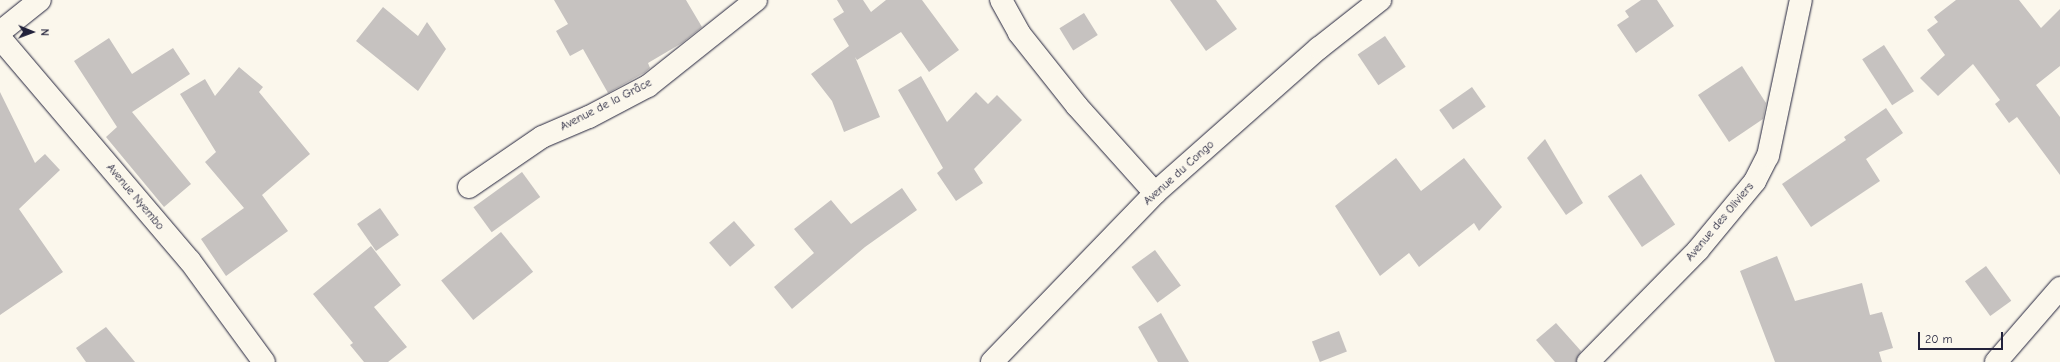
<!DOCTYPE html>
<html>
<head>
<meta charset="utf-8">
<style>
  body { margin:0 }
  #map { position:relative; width:2060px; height:362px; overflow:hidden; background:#fbf7ec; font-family:"Comic Neue",sans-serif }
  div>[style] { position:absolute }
  .building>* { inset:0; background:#c6c2c0; transform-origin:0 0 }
  .roads { filter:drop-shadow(0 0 1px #22223b) drop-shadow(0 0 1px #22223b) }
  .minor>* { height:22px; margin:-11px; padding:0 11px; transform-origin:11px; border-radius:11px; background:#fbf7ec }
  span { translate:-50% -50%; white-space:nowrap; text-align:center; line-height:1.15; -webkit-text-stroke:3px #fbf7ec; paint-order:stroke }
  .street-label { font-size:12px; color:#22223b }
  .north { position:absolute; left:12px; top:12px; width:40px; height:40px; -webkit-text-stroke:3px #fbf7ec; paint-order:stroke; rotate:91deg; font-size:11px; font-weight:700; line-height:16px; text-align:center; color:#22223b }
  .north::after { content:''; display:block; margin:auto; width:14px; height:18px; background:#22223b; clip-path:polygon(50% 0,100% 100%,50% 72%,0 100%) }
  .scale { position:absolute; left:1918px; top:332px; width:85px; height:18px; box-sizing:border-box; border:2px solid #22223b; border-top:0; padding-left:5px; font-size:12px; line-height:14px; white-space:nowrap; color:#22223b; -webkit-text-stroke:3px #fbf7ec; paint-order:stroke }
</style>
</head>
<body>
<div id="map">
  <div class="building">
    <div style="clip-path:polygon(554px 0,686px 0,702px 27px,682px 43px,648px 63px,650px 68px,644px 73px,608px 93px,583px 49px,570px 56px,556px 31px,568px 24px)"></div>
    <div style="clip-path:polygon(837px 0,863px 0,871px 12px,886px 0,922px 0,959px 50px,929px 72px,901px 32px,857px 60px,855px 57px,880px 117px,844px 132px,832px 101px,811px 74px,849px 46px,833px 19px,844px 12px)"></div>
    <div style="clip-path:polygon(1170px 0,1216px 0,1237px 29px,1206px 51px)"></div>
    <div style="clip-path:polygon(1641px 0,1657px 0,1674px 26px,1636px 53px,1617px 25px,1629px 17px,1625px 11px)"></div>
    <div style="clip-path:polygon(1956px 0,2019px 0,2041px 28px,2060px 9px,2060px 66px,2036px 85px,2060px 117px,2060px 175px,2017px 117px,2009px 123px,1995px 104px,2000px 100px,1973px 64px,1938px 96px,1920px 78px,1945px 55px,1927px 30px,1938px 22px,1934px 17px)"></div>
    <div style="clip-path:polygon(383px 7px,418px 36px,427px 22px,446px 49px,418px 91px,356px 41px)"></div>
    <div style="left:1084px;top:13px;width:26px;height:29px;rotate:58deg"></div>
    <div style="left:1385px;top:36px;width:37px;height:33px;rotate:56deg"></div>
    <div style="clip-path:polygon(109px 38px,132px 74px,173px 48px,190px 74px,132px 112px,191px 184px,164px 207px,106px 137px,117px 127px,74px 61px)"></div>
    <div style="left:1884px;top:45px;width:55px;height:26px;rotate:57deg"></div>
    <div style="clip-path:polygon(1742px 66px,1766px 103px,1763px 119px,1729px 142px,1698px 95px)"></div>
    <div style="clip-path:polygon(239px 67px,263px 87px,259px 92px,310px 154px,262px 195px,288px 231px,226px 276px,201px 239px,244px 208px,205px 162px,216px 152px,180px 94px,205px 79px,215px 96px)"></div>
    <div style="clip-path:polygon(921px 76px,947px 122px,976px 92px,988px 104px,997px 95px,1022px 120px,974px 169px,983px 183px,956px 201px,937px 173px,943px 168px,898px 90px)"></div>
    <div style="left:1472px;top:87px;width:24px;height:40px;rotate:55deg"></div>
    <div style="clip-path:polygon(0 92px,35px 163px,45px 154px,60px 170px,19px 209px,63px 272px,0 315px)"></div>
    <div style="clip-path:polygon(1886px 108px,1903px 133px,1866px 159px,1880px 181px,1811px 227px,1782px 184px,1846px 140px,1844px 137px)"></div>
    <div style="clip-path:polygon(1545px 139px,1583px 203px,1566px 215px,1527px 158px)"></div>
    <div style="clip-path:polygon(1396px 158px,1421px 191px,1464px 158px,1502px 207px,1479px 231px,1474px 223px,1419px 267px,1409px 253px,1380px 276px,1335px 206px)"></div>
    <div style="left:522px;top:172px;width:31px;height:60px;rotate:54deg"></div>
    <div style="left:1641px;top:174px;width:61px;height:40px;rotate:56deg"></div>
    <div style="clip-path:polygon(902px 188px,917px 210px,865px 247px,792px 309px,774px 287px,814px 253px,794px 229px,831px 200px,851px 224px)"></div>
    <div style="left:380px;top:208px;width:33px;height:28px;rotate:55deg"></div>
    <div style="left:734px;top:221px;width:32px;height:33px;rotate:49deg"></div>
    <div style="left:501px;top:232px;width:51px;height:77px;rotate:51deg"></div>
    <div style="clip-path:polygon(371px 246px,401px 285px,374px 307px,407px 347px,388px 362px,364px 362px,350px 345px,353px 343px,313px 294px)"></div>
    <div style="left:1155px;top:250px;width:44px;height:29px;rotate:54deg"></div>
    <div style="clip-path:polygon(1777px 256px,1795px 301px,1862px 283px,1870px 315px,1882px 312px,1893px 348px,1879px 352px,1882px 362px,1775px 362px,1740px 271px)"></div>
    <div style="left:1986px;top:266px;width:43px;height:26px;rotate:54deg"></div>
    <div style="clip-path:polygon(1161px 313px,1189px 362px,1158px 362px,1138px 327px)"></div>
    <div style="clip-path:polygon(1556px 323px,1581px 351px,1576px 362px,1555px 362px,1536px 340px)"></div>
    <div style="clip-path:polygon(106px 327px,135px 362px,86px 362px,76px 348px)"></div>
    <div style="left:1339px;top:331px;width:22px;height:29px;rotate:69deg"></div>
  </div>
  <div class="roads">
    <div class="minor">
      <div style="left:1001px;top:0;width:38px;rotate:61deg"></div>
      <div style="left:1019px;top:33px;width:93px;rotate:51.5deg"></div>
      <div style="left:1077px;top:106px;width:117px;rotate:48.1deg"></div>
      <div style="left:0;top:32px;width:51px;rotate:-38.7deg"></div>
      <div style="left:0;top:38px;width:293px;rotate:49.6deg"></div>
      <div style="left:190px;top:261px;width:125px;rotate:53.8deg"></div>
      <div style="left:469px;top:187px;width:88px;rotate:-34.4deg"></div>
      <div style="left:542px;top:137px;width:51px;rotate:-23.1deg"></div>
      <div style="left:589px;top:117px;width:67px;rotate:-27.7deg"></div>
      <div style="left:648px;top:86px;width:138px;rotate:-38.5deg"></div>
      <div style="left:992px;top:362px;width:235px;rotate:-46deg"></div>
      <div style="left:1155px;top:193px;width:219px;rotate:-41.5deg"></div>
      <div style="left:1319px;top:48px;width:78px;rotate:-38.2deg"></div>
      <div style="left:1588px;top:362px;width:157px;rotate:-45.5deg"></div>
      <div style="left:1698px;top:250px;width:89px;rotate:-50.4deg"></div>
      <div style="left:1755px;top:181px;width:28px;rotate:-63deg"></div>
      <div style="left:1768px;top:156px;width:159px;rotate:-78.1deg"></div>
      <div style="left:1996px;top:362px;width:98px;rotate:-49.1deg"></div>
    </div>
  </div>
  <div class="street-label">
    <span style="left:606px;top:105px;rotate:-27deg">Avenue de la Grâce</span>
    <span style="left:1179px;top:173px;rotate:-42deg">Avenue du Congo</span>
    <span style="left:135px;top:197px;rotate:50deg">Avenue Nyembo</span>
    <span style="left:1720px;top:222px;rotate:-50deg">Avenue des Oliviers</span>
  </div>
  <div class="north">N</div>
  <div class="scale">20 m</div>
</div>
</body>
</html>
